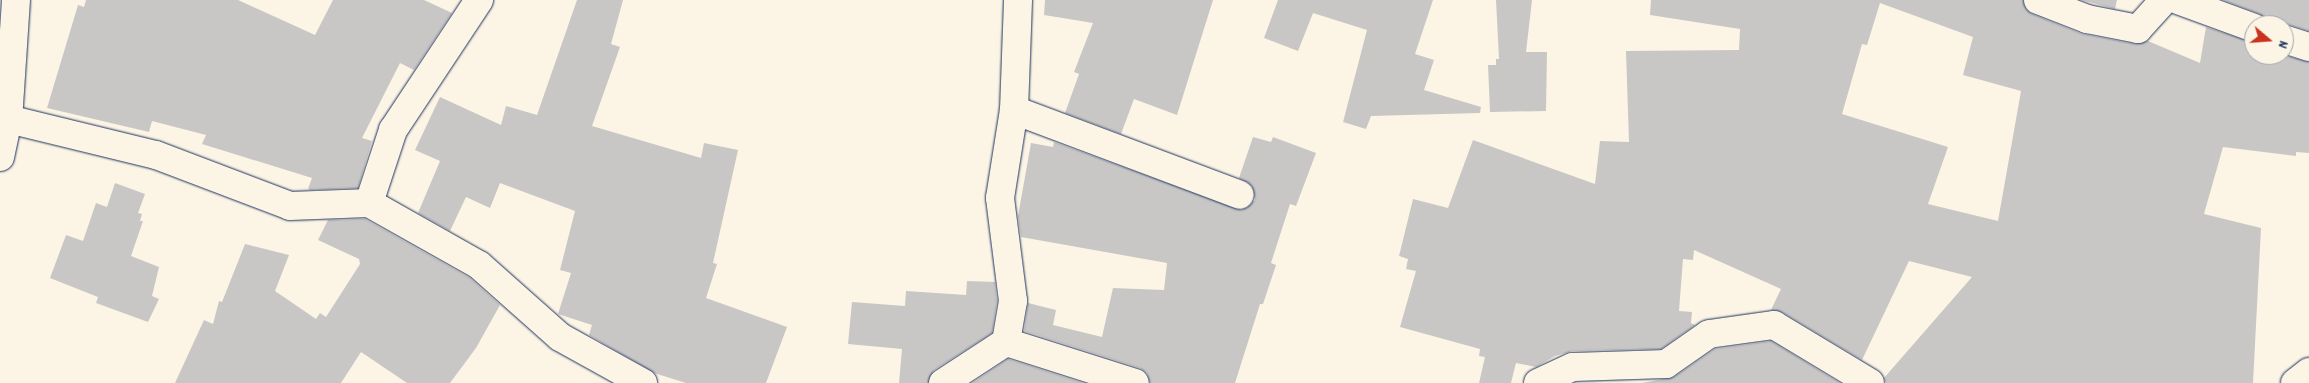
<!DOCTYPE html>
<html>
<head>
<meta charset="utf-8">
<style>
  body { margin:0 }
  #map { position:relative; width:2309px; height:383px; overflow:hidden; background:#fcf5e5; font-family:Dekko,sans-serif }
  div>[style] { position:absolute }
  .building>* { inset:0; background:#c8c7c6 }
  .roads { filter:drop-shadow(0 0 1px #1b2f5e) drop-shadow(0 0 1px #1b2f5e) }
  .minor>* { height:28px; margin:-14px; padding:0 14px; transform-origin:14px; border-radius:14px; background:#fcf5e5 }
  span { translate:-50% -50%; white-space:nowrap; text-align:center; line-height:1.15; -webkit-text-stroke:4px #fcf5e5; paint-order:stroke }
  .north { position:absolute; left:2244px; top:15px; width:50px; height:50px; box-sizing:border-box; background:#fcf5e5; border:1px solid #a2a6af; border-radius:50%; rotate:108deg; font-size:14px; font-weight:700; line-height:20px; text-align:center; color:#1b2f5e }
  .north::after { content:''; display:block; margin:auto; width:18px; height:22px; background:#c8321e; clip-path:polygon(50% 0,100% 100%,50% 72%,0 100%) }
</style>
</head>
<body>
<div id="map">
  <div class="building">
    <div style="clip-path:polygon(86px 0,238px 0,315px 35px,333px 0,424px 0,452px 13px,414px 70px,400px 63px,362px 138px,372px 141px,358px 188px,311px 190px,308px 189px,312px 178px,202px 144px,206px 135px,152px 121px,149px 132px,47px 108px,78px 5px,84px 7px)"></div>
    <div style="clip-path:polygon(577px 0,623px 0,611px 44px,620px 47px,592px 126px,701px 158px,704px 143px,738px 150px,713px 263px,717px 264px,706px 298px,787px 327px,766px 383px,686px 383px,654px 373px,589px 335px,592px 325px,558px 314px,571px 273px,560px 270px,575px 211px,500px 183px,490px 208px,466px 197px,450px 231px,418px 213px,440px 161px,415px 150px,440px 97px,501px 125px,506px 106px,537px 115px)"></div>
    <div style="clip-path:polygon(1045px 0,1213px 0,1177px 115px,1134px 99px,1121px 134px,1065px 113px,1079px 74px,1074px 72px,1093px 23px,1044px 15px)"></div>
    <div style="clip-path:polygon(1278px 0,1433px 0,1415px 54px,1434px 60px,1424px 90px,1481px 107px,1480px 113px,1371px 116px,1366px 129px,1343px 122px,1367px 30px,1313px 13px,1298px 51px,1264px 38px)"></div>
    <div style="clip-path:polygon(1496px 0,1532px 0,1526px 52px,1547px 52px,1546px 111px,1490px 112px,1488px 65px,1496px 65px,1496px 59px,1499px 59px)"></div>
    <div style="clip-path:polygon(evenodd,1651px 0,2023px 0,2026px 9px,2032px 14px,2082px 34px,2135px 44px,2148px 41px,2200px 63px,2206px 27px,2254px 43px,2254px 55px,2283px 55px,2309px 62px,2309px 153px,2296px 152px,2296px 156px,2223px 147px,2204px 214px,2261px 228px,2253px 383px,1886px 383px,1884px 378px,1972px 277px,1909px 261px,1862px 360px,1782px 312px,1771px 310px,1781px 289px,1694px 250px,1693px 260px,1683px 259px,1679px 311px,1692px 312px,1691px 323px,1695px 325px,1661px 349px,1572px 351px,1555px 356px,1536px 367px,1516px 363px,1511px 383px,1479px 383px,1485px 357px,1479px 356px,1480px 349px,1400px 327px,1416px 271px,1406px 269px,1408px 259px,1399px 256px,1413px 199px,1448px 208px,1473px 140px,1595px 184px,1600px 141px,1629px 142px,1626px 51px,1739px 50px,1740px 29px,1650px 15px,1651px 0,1880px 3px,1973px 37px,1963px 75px,2021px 91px,1998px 221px,1928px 204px,1948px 147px,1842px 114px,1862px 44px,1867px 45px,1880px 3px)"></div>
    <div style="clip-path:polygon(2081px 0,2117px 0,2115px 9px)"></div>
    <div style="clip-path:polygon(2223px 0,2309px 0,2309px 31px,2288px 24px,2269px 25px,2260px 14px)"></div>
    <div style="clip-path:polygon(1253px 137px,1271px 142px,1273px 137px,1316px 153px,1296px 206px,1290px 204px,1271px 263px,1276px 265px,1263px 304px,1260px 304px,1235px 383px,1150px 383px,1147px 373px,1140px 368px,1024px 331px,1028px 303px,1056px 310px,1053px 325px,1102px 337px,1113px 288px,1164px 290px,1167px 263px,1021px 237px,1018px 216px,1031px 143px,1053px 147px,1054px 142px,1242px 210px,1255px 200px,1252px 186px,1239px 178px)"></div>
    <div style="clip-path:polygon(115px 183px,145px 194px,138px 213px,142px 214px,140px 221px,143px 221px,131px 256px,159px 267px,152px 296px,159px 299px,148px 322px,96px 303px,98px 297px,50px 278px,66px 235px,83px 241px,96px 203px,107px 207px)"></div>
    <div style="clip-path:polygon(365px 219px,470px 278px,500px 305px,476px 348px,450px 383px,407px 383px,361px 352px,341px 383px,175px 383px,204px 320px,213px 324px,219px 301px,222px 302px,245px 244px,289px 255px,275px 291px,316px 319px,320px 313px,326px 317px,360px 264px,359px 259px,318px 240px,328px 220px)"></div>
    <div style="clip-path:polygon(967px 281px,995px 282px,997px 301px,992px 333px,934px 370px,928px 383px,899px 383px,902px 349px,848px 344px,852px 302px,905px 306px,906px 291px,966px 295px)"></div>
    <div style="clip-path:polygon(1771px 341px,1840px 383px,1642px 383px,1674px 377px,1715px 349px)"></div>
    <div style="clip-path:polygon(1008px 359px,1083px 383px,972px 383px)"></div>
  </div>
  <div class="roads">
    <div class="minor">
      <div style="left:16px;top:0;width:119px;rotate:93.8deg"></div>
      <div style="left:8px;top:119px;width:152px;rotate:13.7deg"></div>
      <div style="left:156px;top:155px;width:143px;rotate:20.8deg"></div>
      <div style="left:290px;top:206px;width:79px;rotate:-2.2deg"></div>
      <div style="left:369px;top:203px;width:126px;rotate:29.4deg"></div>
      <div style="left:479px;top:265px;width:108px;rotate:41.6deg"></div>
      <div style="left:560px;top:337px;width:95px;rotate:29deg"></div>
      <div style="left:2038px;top:0;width:53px;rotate:21.2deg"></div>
      <div style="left:2087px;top:19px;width:52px;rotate:11.1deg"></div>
      <div style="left:2138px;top:29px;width:39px;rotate:-48deg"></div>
      <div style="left:2178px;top:0;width:81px;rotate:20.2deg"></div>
      <div style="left:2284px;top:39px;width:26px;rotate:18deg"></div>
      <div style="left:1014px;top:110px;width:241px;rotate:20.6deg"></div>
      <div style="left:0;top:157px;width:39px;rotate:-78deg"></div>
      <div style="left:369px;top:203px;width:77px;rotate:-71.8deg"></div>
      <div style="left:393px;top:130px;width:156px;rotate:-56.5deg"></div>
      <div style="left:1006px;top:342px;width:135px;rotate:17.6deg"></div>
      <div style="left:943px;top:383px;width:75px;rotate:-33.1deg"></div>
      <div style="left:1006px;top:342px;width:42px;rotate:-80.3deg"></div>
      <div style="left:1013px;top:301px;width:104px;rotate:-97.2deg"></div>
      <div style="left:1000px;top:198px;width:89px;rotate:-81deg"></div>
      <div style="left:1014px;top:110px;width:110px;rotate:-87.9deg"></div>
      <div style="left:1538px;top:383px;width:38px;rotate:-25deg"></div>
      <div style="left:1573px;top:367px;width:93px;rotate:-1.8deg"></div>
      <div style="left:1666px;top:364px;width:52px;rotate:-34.9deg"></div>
      <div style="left:1709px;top:334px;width:66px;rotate:-7.9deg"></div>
      <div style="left:1774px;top:325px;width:112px;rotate:31.1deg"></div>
      <div style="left:2295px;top:383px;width:18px;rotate:-38deg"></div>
    </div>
  </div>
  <div class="north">N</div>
</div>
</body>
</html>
